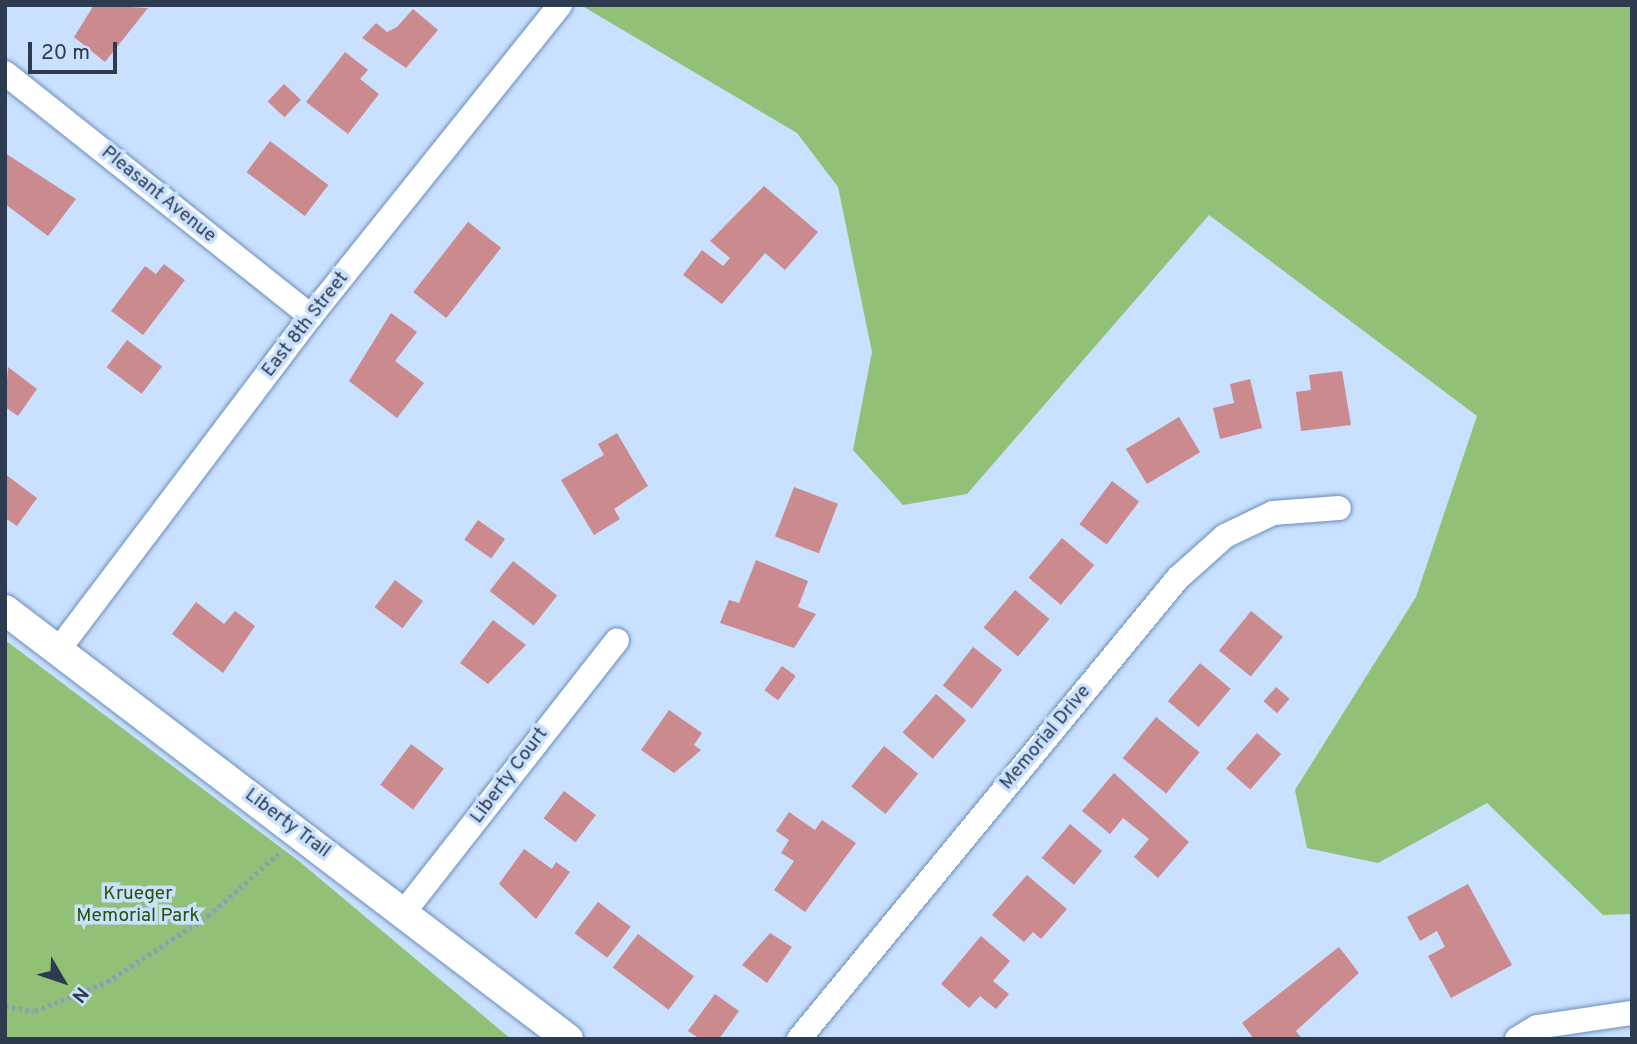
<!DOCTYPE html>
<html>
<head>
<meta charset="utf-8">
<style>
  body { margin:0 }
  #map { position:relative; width:1637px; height:1044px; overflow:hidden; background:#c9e0fe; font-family:Overpass,sans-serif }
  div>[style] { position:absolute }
  .green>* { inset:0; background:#91c077 }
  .building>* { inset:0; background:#cb8a8e; transform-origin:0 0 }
  .path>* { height:4.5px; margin-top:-2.25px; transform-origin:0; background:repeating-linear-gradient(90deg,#8b9fb9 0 3.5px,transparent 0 7px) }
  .roads { filter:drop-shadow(0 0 2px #698dbb) drop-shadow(0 0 2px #698dbb) }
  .minor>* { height:24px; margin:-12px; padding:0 12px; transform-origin:12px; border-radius:12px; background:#fff }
  .tertiary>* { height:30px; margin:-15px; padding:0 15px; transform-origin:15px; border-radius:15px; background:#fff }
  span { translate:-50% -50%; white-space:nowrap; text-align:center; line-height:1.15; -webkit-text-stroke:7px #c9e0fe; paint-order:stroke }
  .street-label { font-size:19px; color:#2c3b4f }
  .park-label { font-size:19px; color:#285104 }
  .frame { position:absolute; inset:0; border:7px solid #2c3b4f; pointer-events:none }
  .north { position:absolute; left:28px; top:946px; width:70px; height:70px; -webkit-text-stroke:5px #c9e0fe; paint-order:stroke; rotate:129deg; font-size:19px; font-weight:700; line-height:28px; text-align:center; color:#2c3b4f }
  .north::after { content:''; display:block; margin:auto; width:24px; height:32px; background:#2c3b4f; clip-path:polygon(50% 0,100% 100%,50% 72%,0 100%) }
  .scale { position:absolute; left:28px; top:42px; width:89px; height:32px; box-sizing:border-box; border:4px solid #2c3b4f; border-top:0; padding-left:9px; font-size:21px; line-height:24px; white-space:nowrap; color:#2c3b4f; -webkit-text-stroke:5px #c9e0fe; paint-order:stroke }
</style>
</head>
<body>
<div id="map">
  <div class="green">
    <div style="clip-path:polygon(1632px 5px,1632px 914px,1603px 915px,1487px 803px,1378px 863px,1307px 848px,1295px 790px,1416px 597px,1477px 416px,1209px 215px,967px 494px,903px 505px,853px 450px,872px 352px,838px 187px,797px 133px,584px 7px)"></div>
    <div style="clip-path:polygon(5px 640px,300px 862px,511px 1039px,5px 1039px)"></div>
  </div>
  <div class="building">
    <div style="clip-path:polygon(94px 5px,148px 8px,105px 62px,74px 37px)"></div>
    <div style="clip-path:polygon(413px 9px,438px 30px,406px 68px,362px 38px,376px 23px,387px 32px,397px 27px)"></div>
    <div style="clip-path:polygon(345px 52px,368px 70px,360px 79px,379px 94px,348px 134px,306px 102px)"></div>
    <div style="left:284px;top:84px;width:23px;height:24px;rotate:43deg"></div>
    <div style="left:270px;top:141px;width:73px;height:39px;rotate:37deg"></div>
    <div style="clip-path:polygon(5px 153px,76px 199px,48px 236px,5px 204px)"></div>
    <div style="clip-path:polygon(764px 186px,818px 232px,785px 270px,765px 253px,722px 304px,683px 275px,702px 250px,723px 266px,730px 258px,710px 241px)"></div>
    <div style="left:468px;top:222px;width:42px;height:89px;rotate:38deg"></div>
    <div style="clip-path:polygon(164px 264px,185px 280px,143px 335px,111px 311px,145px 266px,156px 274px)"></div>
    <div style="clip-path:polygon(391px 313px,417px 332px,395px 361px,424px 383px,397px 418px,349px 381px)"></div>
    <div style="left:127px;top:340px;width:44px;height:34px;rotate:37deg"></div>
    <div style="clip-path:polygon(8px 367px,37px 389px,18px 416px,5px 407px)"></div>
    <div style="clip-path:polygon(1342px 371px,1351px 425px,1301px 431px,1296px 392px,1311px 390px,1309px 375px)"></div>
    <div style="clip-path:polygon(1250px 379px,1262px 428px,1220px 439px,1213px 408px,1234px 403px,1230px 384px)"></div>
    <div style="left:1179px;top:417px;width:41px;height:62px;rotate:59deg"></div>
    <div style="clip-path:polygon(617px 433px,648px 486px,614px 509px,620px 519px,594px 535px,561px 480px,604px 455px,598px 444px)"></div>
    <div style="clip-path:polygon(5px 474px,37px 498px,17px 526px,5px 518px)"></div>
    <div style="left:1112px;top:481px;width:34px;height:54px;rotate:37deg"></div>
    <div style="left:794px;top:487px;width:47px;height:53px;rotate:21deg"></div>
    <div style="left:478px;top:520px;width:33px;height:24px;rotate:35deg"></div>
    <div style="left:1062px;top:538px;width:42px;height:52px;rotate:40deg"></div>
    <div style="clip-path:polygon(756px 560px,808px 581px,798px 607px,816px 614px,794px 648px,720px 623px,729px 600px,739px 603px)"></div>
    <div style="left:513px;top:561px;width:56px;height:38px;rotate:38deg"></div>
    <div style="left:395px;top:580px;width:35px;height:34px;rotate:37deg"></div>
    <div style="left:1015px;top:590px;width:45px;height:49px;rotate:40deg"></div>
    <div style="clip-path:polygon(196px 602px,224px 624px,235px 611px,255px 626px,223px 673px,172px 634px)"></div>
    <div style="left:1251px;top:611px;width:41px;height:51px;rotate:39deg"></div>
    <div style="clip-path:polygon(493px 620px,526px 645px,488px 684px,460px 663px)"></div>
    <div style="left:973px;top:647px;width:37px;height:49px;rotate:38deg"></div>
    <div style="left:1200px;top:663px;width:40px;height:50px;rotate:40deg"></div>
    <div style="left:782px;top:666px;width:17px;height:30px;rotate:36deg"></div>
    <div style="left:1276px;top:687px;width:18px;height:19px;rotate:41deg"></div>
    <div style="left:936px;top:694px;width:40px;height:51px;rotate:41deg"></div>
    <div style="clip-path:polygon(669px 710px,702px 733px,694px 745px,701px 750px,674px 773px,641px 750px)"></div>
    <div style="left:1156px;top:717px;width:56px;height:53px;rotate:39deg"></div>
    <div style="left:1257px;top:733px;width:32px;height:47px;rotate:41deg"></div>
    <div style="left:411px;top:744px;width:41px;height:51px;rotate:37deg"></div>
    <div style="left:884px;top:746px;width:44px;height:52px;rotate:39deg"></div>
    <div style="clip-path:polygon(1114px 773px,1189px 842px,1158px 878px,1134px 857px,1149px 839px,1123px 818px,1110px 834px,1082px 811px)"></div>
    <div style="left:564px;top:791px;width:40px;height:34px;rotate:37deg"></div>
    <div style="clip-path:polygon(789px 812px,815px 830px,822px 820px,856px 843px,805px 912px,774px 890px,794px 861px,781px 853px,789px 840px,776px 831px)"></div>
    <div style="left:1070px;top:824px;width:42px;height:44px;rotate:40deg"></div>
    <div style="clip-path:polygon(524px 849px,552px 869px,556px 862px,570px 872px,536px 919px,499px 884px)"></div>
    <div style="clip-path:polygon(1027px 875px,1067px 909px,1041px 939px,1033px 932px,1024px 942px,992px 915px)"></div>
    <div style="clip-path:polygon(1468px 884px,1512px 965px,1451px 998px,1428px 956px,1445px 947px,1437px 931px,1420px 941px,1407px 917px)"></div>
    <div style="left:598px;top:902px;width:41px;height:39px;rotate:37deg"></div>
    <div style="clip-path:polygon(770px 933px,792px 947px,767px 983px,742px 965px)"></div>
    <div style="left:638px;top:934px;width:70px;height:42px;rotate:37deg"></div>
    <div style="clip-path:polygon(981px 936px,1010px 961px,993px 981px,1009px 994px,996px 1009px,980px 996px,969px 1008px,941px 984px)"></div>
    <div style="clip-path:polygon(1339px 947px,1359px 973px,1296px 1031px,1302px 1039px,1254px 1039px,1242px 1023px)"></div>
    <div style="clip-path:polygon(715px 994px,739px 1011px,719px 1039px,697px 1037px,688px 1031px)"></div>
  </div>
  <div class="path">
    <div style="left:5px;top:1006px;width:30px;rotate:9deg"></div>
    <div style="left:35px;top:1011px;width:78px;rotate:-21.9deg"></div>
    <div style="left:107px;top:982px;width:121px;rotate:-33.2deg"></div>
    <div style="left:208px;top:916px;width:94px;rotate:-41.5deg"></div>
  </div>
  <div class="roads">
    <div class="minor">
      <div style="left:5px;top:73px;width:391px;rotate:38.5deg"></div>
      <div style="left:59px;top:649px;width:418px;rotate:-52.9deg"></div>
      <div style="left:311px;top:316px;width:398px;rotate:-51.3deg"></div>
      <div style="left:404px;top:912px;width:345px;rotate:-51.9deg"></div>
      <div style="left:799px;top:1039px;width:597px;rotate:-50.58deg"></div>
      <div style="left:1178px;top:578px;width:63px;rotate:-41.8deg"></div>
      <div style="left:1225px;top:536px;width:53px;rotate:-25.6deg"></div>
      <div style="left:1273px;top:513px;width:66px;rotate:-4.3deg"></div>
      <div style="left:1517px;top:1039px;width:23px;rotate:-31deg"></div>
      <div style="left:1537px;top:1027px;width:96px;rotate:-8.4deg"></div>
    </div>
    <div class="tertiary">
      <div style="left:5px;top:610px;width:708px;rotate:37.31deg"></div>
    </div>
  </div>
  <div class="street-label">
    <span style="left:158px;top:195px;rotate:39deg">Pleasant Avenue</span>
    <span style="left:306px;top:325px;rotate:-52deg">East 8th Street</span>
    <span style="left:1046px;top:738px;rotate:-50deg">Memorial Drive</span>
    <span style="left:510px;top:776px;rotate:-53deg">Liberty Court</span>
    <span style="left:287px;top:824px;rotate:37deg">Liberty Trail</span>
  </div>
  <div class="park-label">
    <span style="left:138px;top:906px">Krueger<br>Memorial Park</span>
  </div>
  <div class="frame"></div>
  <div class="north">N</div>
  <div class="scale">20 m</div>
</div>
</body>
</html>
